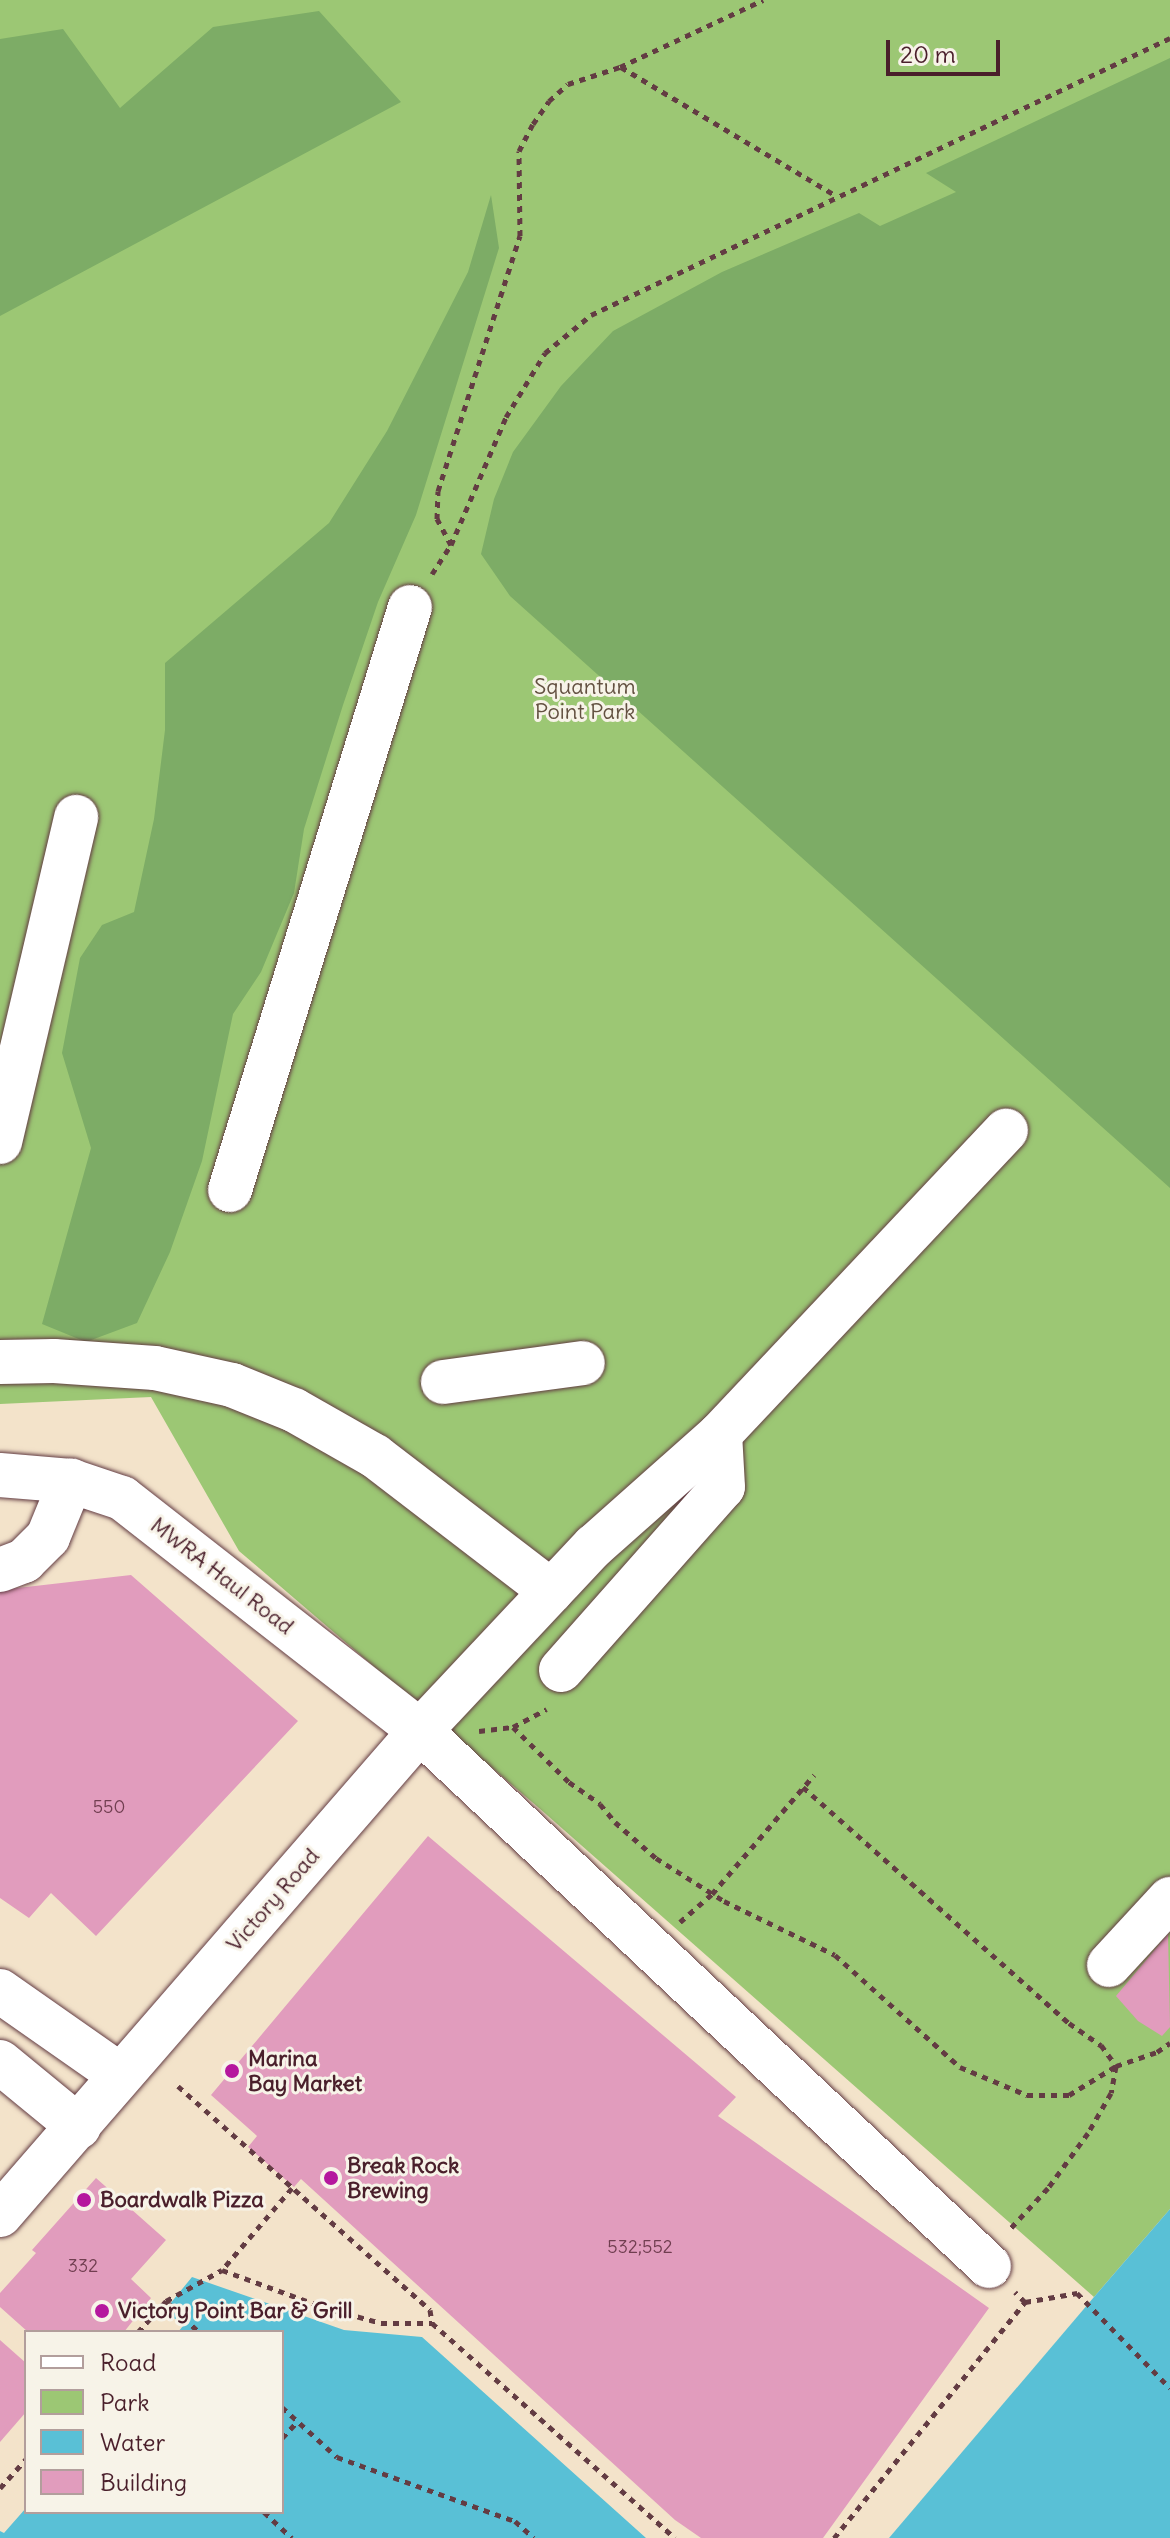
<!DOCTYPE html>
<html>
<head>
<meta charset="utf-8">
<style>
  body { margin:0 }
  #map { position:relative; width:1170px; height:2538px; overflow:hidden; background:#f3e3ca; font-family:Delius,sans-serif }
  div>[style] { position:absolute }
  .green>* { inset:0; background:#9cc774 }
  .forest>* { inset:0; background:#7dac66 }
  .water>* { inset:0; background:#59c0d6 }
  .building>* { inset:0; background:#e19cbd }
  .path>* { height:5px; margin-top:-2.5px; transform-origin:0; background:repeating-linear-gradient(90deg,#633c43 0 6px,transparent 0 12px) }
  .roads { filter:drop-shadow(0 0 2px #633c43) drop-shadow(0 0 2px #633c43) }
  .minor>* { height:44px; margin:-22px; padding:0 22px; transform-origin:22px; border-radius:22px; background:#fff }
  .dots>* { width:22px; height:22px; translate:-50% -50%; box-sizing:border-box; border:4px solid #f7f3e8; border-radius:50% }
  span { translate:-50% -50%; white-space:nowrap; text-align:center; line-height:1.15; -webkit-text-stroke:6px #f7f3e8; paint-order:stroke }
  .number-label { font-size:18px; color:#703e50 }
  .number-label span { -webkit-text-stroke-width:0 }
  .park-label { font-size:22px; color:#635141 }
  .street-label { font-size:22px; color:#4a1f2b }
  .poi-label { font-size:22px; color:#4a1f2b; font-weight:700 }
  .left { translate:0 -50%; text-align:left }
  .legend { position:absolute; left:24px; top:2330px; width:260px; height:184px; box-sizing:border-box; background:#f7f3e8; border:2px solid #b29e9c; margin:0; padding:10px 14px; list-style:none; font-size:24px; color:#4a1f2b }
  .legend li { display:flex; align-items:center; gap:16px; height:40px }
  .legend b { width:40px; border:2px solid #b29e9c }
  .scale { position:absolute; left:886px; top:40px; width:114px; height:36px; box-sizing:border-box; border:4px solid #4a1f2b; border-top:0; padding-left:10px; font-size:24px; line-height:28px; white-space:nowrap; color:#4a1f2b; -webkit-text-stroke:6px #f7f3e8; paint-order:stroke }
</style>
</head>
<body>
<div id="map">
  <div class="green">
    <div style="clip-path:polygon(0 0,1170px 0,1170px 2209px,1094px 2297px,539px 1808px,239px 1551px,151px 1397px,0 1404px)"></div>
  </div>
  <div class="forest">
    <div style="clip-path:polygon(319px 11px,401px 102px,0 316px,0 39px,63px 29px,120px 108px,213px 27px)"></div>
    <div style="clip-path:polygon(1170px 58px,1170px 1188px,510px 596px,481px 554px,494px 499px,513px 452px,561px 386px,613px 331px,722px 272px,859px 213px,880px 226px,956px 192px,926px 173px)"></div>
    <div style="clip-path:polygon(491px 195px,499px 248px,416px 515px,378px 602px,343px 705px,304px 829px,294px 893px,261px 972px,233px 1014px,202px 1161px,170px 1252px,137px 1323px,86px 1342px,42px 1324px,91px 1148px,62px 1053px,80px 958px,102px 925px,134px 912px,154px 819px,165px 730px,165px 663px,329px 523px,387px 431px,468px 272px)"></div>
  </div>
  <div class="water">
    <div style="clip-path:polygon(1170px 2209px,1170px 2538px,889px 2538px,1094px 2297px)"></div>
    <div style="clip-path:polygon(192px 2277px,344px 2330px,422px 2337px,646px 2538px,0 2538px,0 2531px,4px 2533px,26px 2508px,26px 2512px,282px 2512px,282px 2332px,178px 2332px,183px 2326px,165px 2310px)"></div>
  </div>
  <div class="building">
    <div style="clip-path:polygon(131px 1575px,298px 1721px,96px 1936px,51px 1893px,29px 1918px,0 1898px,0 1590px)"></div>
    <div style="clip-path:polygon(428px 1836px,736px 2097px,718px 2116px,989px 2308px,823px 2538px,701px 2538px,675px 2520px,301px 2179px,294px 2187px,248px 2147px,257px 2136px,211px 2095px)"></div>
    <div style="clip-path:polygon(1168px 1934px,1170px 2027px,1162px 2036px,1138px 2021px,1116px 1996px)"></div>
    <div style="clip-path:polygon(96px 2178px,166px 2240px,131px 2279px,151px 2298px,124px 2332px,28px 2332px,0 2307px,0 2293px,36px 2253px,32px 2250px)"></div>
    <div style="clip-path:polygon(0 2340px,26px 2363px,26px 2412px,0 2442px)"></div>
  </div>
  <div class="path">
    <div style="left:621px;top:67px;width:249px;rotate:30.9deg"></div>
    <div style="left:451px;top:545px;width:30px;rotate:-118deg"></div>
    <div style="left:437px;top:519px;width:28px;rotate:-88deg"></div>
    <div style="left:438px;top:491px;width:268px;rotate:-72.2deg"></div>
    <div style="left:520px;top:236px;width:85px;rotate:-90.7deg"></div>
    <div style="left:519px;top:151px;width:30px;rotate:-63deg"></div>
    <div style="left:533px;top:124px;width:28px;rotate:-55deg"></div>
    <div style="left:549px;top:101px;width:25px;rotate:-42deg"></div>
    <div style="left:568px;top:84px;width:55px;rotate:-18.1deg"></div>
    <div style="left:620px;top:67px;width:158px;rotate:-25.1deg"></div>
    <div style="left:432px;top:574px;width:35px;rotate:-57deg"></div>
    <div style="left:451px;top:545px;width:139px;rotate:-66.7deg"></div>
    <div style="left:506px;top:417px;width:75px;rotate:-58.6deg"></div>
    <div style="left:545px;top:353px;width:60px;rotate:-39.6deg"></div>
    <div style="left:591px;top:315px;width:642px;rotate:-25.57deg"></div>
    <div style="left:513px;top:1727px;width:78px;rotate:44.5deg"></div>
    <div style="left:569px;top:1782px;width:38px;rotate:35deg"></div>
    <div style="left:600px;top:1804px;width:23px;rotate:50deg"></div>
    <div style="left:615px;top:1822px;width:55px;rotate:41.3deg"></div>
    <div style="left:656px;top:1858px;width:80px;rotate:32.3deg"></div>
    <div style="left:724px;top:1901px;width:123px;rotate:25.9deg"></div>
    <div style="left:835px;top:1955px;width:168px;rotate:41.9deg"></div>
    <div style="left:960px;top:2067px;width:73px;rotate:22.7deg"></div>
    <div style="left:1027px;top:2095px;width:42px"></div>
    <div style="left:1069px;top:2095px;width:55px;rotate:-31.7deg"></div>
    <div style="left:1116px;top:2066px;width:43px;rotate:-18.9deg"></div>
    <div style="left:1157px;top:2052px;width:16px;rotate:-35deg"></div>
    <div style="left:479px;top:1731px;width:34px;rotate:-7deg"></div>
    <div style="left:513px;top:1727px;width:38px;rotate:-28deg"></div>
    <div style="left:803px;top:1787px;width:356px;rotate:41.6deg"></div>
    <div style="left:1069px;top:2023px;width:39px;rotate:35deg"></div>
    <div style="left:1101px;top:2045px;width:26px;rotate:54deg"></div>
    <div style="left:1116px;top:2066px;width:27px;rotate:100deg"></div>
    <div style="left:1111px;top:2093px;width:46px;rotate:119.9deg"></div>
    <div style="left:1088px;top:2133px;width:68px;rotate:126deg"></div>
    <div style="left:1048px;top:2188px;width:57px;rotate:132.9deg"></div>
    <div style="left:680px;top:1922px;width:43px;rotate:-41.2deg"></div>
    <div style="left:712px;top:1894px;width:157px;rotate:-49.4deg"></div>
    <div style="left:178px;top:2086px;width:337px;rotate:41.6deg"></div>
    <div style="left:430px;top:2310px;width:13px;rotate:81deg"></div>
    <div style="left:292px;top:2188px;width:108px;rotate:130.5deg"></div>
    <div style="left:222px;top:2270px;width:108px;rotate:20.1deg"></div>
    <div style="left:323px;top:2307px;width:60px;rotate:15.4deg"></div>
    <div style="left:381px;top:2323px;width:51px"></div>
    <div style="left:432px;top:2323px;width:324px;rotate:41.5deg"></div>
    <div style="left:166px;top:2301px;width:45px;rotate:43.2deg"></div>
    <div style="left:1025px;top:2302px;width:53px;rotate:-9.8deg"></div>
    <div style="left:1077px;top:2293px;width:133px;rotate:45.6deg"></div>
    <div style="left:138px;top:2332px;width:42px;rotate:-47.9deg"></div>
    <div style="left:166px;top:2301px;width:64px;rotate:-29deg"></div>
    <div style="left:282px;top:2407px;width:74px;rotate:42.3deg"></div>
    <div style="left:337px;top:2457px;width:189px;rotate:19.8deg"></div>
    <div style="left:515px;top:2521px;width:25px;rotate:42deg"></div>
    <div style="left:282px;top:2438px;width:23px;rotate:-47deg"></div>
    <div style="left:0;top:2488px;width:39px;rotate:-48deg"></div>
    <div style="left:264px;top:2512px;width:38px;rotate:43deg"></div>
    <div style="left:834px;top:2538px;width:304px;rotate:-51deg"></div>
    <div style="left:1025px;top:2302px;width:14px;rotate:-135deg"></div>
  </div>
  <div class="roads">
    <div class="minor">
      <div style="left:0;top:1142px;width:334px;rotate:-76.8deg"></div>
      <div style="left:230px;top:1190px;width:610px;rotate:-72.84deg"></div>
      <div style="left:0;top:1362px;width:54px;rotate:-1.1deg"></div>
      <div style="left:54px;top:1361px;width:101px;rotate:4deg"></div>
      <div style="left:155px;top:1368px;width:79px;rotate:12.4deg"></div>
      <div style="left:232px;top:1385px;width:67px;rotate:22deg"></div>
      <div style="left:294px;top:1410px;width:93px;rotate:29.6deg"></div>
      <div style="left:375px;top:1456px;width:222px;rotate:37.5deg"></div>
      <div style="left:443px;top:1382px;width:141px;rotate:-7.7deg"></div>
      <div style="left:0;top:1475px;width:71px;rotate:4.8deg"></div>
      <div style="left:71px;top:1481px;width:54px;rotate:18.4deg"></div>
      <div style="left:122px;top:1498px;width:378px;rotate:38deg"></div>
      <div style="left:420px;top:1731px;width:781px;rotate:43.24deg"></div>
      <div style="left:0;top:1570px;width:26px;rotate:-21deg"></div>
      <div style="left:24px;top:1561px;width:34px;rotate:-45deg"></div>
      <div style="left:48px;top:1537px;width:61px;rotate:-67.7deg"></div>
      <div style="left:561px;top:1670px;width:244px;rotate:-48.5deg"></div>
      <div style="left:723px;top:1487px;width:53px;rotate:-93.2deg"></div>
      <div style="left:1109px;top:1965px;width:90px;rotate:-47.3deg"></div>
      <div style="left:0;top:1991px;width:146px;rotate:35deg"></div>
      <div style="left:0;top:2062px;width:102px;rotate:39.4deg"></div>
      <div style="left:0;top:2215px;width:641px;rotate:-49.05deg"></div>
      <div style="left:420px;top:1731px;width:254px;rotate:-46.8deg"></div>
      <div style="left:594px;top:1546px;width:169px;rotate:-41.6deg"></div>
      <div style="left:720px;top:1434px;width:417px;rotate:-46.7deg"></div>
    </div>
  </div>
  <div class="dots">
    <div style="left:232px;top:2071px;background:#b5179e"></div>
    <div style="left:331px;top:2178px;background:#b5179e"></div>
    <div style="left:84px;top:2200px;background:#b5179e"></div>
    <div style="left:102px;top:2311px;background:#b5179e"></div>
  </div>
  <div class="number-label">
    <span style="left:109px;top:1807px">550</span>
    <span style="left:640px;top:2247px">532;552</span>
    <span style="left:83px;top:2266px">332</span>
  </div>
  <div class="park-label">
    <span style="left:585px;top:699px">Squantum<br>Point Park</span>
  </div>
  <div class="street-label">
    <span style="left:222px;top:1576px;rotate:38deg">MWRA Haul Road</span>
    <span style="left:273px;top:1900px;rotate:-49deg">Victory Road</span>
  </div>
  <div class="poi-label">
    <span class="left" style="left:248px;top:2071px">Marina<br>Bay Market</span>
    <span class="left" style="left:347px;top:2178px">Break Rock<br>Brewing</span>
    <span class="left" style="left:100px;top:2200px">Boardwalk Pizza</span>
    <span class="left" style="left:118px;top:2311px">Victory Point Bar &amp; Grill</span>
  </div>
  <ul class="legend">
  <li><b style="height:10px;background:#fff"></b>Road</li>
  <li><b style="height:22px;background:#9cc774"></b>Park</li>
  <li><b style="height:22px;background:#59c0d6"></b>Water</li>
  <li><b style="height:22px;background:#e19cbd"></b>Building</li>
  </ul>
  <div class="scale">20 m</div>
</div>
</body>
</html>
